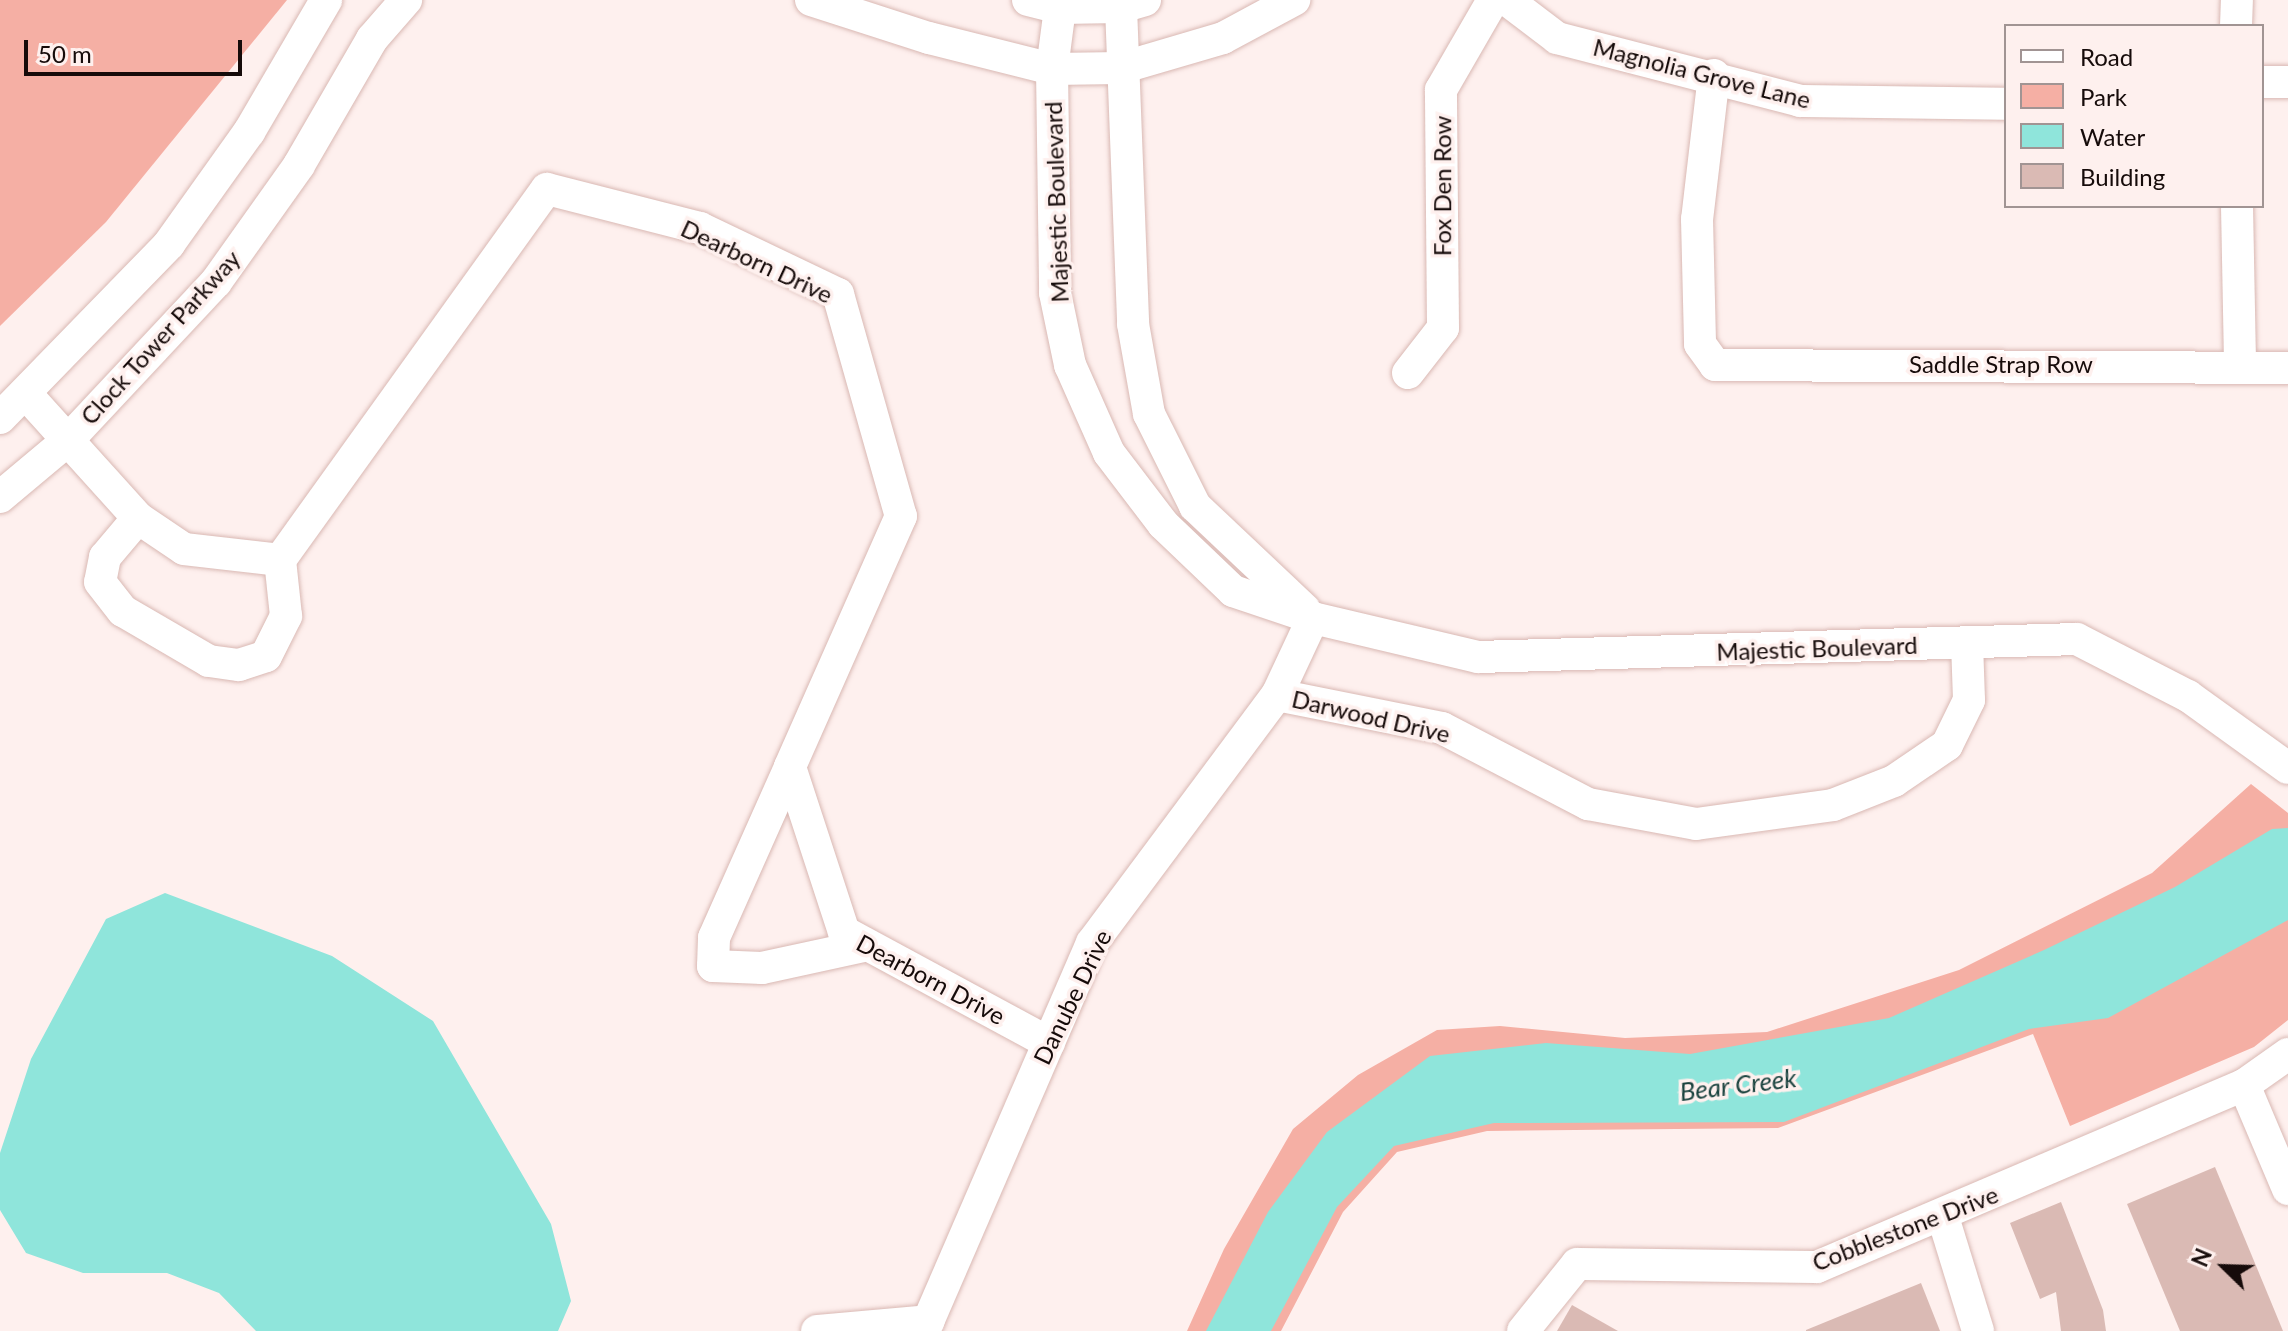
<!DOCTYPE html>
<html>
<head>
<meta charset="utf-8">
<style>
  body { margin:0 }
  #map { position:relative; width:2288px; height:1331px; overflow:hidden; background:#fef0ee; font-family:Lato,sans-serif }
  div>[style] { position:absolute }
  .green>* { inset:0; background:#f5afa4 }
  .water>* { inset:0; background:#8fe5db }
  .building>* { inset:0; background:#dabab4 }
  .roads { filter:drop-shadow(0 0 2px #d9b8b3) drop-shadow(0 0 2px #d9b8b3) }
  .minor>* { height:32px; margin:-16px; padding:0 16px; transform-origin:16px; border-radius:16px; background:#fff }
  span { translate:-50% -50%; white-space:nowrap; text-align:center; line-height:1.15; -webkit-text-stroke:7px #fef0ee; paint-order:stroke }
  .street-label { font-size:24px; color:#160b0a }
  .water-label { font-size:26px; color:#1b433f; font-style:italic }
  .legend { position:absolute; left:2004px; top:24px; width:260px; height:184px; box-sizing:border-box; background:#fef0ee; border:2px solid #a19493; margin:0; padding:10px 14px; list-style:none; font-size:24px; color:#160b0a }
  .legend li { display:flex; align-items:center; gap:16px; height:40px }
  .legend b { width:40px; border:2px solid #a19493 }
  .north { position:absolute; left:2184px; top:1227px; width:80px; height:80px; -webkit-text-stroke:6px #fef0ee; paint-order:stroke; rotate:293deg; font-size:22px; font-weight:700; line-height:32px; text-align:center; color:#160b0a }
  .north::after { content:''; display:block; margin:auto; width:28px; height:36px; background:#160b0a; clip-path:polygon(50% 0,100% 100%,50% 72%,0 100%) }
  .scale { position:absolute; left:24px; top:40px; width:218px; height:36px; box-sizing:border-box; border:4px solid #160b0a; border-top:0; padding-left:10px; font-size:24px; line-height:28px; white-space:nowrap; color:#160b0a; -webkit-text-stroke:6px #fef0ee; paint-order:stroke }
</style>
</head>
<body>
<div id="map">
  <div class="green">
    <div style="clip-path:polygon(0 0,287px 0,106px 222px,0 326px)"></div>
    <div style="clip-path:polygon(2251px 784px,2288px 813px,2288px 1020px,2254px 1047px,2070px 1126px,2033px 1034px,1778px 1128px,1487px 1131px,1397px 1152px,1343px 1212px,1281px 1331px,1187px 1331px,1224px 1249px,1293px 1129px,1358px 1075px,1437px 1030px,1500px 1026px,1625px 1038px,1767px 1032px,1959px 970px,2152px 873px)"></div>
  </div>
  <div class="water">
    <div style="clip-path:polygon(2288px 828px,2288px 920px,2108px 1018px,2029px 1029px,1784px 1122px,1494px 1123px,1394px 1146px,1337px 1207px,1271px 1331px,1206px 1331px,1268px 1212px,1327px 1132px,1430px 1056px,1546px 1043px,1690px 1054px,1889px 1018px,2044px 950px,2175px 887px,2272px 829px)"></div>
    <div style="clip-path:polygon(165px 893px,332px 956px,433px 1021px,551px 1224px,571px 1301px,558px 1331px,256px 1331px,219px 1293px,167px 1273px,83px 1273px,26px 1253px,0 1210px,0 1153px,31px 1059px,106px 919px)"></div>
  </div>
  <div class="building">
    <div style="clip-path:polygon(2215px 1167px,2264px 1285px,2283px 1331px,2180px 1331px,2127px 1204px)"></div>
    <div style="clip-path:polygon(2061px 1202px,2103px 1310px,2106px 1331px,2061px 1331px,2056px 1292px,2040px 1299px,2010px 1223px)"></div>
    <div style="clip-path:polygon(1921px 1283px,1940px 1331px,1806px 1331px,1806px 1330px)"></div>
    <div style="clip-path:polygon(1572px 1305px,1618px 1331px,1557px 1331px)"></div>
  </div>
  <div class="roads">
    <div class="minor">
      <div style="left:811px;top:0;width:124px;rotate:17.9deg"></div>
      <div style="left:929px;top:38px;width:127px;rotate:14.1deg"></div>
      <div style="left:1052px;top:69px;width:69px;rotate:-0.8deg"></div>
      <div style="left:1121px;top:68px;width:106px;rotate:-16.4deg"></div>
      <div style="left:1223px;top:38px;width:81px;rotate:-28.2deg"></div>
      <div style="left:1028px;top:0;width:33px;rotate:14deg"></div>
      <div style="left:1060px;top:8px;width:61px;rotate:-0.9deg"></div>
      <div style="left:1121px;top:7px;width:25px;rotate:-16deg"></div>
      <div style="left:1507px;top:0;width:63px;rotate:37.2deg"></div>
      <div style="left:1557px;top:38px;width:251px;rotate:14.5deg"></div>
      <div style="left:1800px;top:101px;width:206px;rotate:0.8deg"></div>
      <div style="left:1121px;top:7px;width:317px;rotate:87.8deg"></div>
      <div style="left:1133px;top:324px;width:91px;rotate:79.9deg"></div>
      <div style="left:1149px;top:414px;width:103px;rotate:63.4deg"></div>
      <div style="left:1195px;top:506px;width:151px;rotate:43.4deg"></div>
      <div style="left:1060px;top:8px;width:62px;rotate:97.5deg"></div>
      <div style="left:1052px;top:69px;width:224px;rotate:89.2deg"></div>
      <div style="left:1055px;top:293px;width:74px;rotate:78.2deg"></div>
      <div style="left:1070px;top:365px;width:96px;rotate:66.1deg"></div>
      <div style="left:1109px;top:453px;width:89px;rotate:52.7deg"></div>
      <div style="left:1163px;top:524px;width:97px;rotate:43.7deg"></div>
      <div style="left:1233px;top:591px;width:84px;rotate:18.6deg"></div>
      <div style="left:1313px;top:618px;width:170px;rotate:13.3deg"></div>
      <div style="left:1478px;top:657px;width:599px;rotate:-1.72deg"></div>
      <div style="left:2077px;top:639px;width:125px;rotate:27.2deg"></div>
      <div style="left:2188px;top:696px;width:123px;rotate:35.8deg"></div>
      <div style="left:2236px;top:26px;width:26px;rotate:-88deg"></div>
      <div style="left:1714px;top:75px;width:145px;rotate:96.7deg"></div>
      <div style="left:1697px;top:219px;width:125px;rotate:88.6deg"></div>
      <div style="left:1700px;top:344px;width:26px;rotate:54deg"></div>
      <div style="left:1715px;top:365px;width:573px;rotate:0.3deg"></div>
      <div style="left:2262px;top:82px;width:26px"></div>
      <div style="left:2237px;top:206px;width:160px;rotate:88.9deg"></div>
      <div style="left:1408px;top:373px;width:57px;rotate:-52.1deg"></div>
      <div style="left:1443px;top:328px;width:238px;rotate:-90.5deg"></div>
      <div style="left:1441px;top:90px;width:104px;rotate:-60deg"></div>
      <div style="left:27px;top:395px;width:166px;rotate:47.9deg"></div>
      <div style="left:138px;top:518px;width:55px;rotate:34deg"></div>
      <div style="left:184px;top:549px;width:97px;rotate:6.5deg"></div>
      <div style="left:280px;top:560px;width:457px;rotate:-54.3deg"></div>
      <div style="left:547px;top:189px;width:158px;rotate:14.3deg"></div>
      <div style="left:700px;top:228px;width:153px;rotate:25.6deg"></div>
      <div style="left:838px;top:294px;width:231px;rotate:74.2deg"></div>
      <div style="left:901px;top:516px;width:274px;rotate:113.9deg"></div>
      <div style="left:790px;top:767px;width:174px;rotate:71.9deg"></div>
      <div style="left:844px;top:932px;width:233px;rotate:28.4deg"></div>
      <div style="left:0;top:418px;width:243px;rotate:-45.8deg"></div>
      <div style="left:169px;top:244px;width:138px;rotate:-54.5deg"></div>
      <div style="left:249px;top:132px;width:153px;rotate:-59.7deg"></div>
      <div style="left:0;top:497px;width:90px;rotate:-40deg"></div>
      <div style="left:69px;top:439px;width:215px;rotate:-46.9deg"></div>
      <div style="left:216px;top:282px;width:143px;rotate:-54.6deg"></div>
      <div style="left:299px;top:165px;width:146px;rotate:-59.9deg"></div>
      <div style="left:372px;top:39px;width:52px;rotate:-48.9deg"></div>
      <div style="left:138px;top:518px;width:51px;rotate:130.2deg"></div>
      <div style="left:105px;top:557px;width:25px;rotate:101deg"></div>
      <div style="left:100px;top:582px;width:37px;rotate:52deg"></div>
      <div style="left:123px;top:611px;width:99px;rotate:30.2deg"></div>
      <div style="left:209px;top:661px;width:30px;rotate:8deg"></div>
      <div style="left:239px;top:665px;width:28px;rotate:-18deg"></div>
      <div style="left:266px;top:656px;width:45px;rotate:-63.4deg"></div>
      <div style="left:286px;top:616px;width:56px;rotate:-96.1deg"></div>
      <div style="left:1277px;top:695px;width:168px;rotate:11.3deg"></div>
      <div style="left:1442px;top:728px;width:165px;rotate:27.5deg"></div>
      <div style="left:1588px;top:804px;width:110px;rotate:10.5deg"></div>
      <div style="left:1696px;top:824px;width:138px;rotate:-7.9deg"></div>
      <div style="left:1833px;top:805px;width:66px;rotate:-21.5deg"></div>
      <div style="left:1894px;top:781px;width:64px;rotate:-34.2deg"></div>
      <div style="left:1947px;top:745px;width:50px;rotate:-63.9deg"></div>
      <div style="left:1969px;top:700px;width:56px;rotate:-92deg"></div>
      <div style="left:790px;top:767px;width:187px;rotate:114deg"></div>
      <div style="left:714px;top:938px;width:28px;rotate:92deg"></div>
      <div style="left:713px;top:966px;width:49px;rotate:2.3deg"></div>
      <div style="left:762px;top:968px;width:108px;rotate:-12.2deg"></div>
      <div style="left:2244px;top:1085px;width:113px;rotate:67.1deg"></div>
      <div style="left:1943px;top:1217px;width:119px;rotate:72.9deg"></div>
      <div style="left:817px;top:1331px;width:112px;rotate:-5.1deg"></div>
      <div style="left:924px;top:1331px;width:423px;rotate:-66.6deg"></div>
      <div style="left:1092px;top:943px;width:309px;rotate:-53.3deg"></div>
      <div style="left:1277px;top:695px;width:85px;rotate:-64.9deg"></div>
      <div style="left:1523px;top:1331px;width:86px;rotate:-51.1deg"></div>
      <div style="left:1577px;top:1264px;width:240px;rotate:0.7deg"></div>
      <div style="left:1817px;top:1267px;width:464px;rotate:-23.1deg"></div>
      <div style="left:2244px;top:1085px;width:54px;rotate:-35.2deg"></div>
    </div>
  </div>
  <div class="street-label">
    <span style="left:1702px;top:73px;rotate:14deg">Magnolia Grove Lane</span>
    <span style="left:1442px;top:186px;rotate:-90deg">Fox Den Row</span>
    <span style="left:1056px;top:202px;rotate:-92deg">Majestic Boulevard</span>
    <span style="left:757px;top:261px;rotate:25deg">Dearborn Drive</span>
    <span style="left:160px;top:337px;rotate:-48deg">Clock Tower Parkway</span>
    <span style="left:2001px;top:364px">Saddle Strap Row</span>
    <span style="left:1817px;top:648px;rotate:-2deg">Majestic Boulevard</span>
    <span style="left:1371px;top:716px;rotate:13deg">Darwood Drive</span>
    <span style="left:931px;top:979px;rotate:28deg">Dearborn Drive</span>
    <span style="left:1072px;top:997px;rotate:-64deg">Danube Drive</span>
    <span style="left:1905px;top:1228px;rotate:-21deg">Cobblestone Drive</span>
  </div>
  <div class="water-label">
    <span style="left:1738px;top:1085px;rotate:-7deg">Bear Creek</span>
  </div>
  <ul class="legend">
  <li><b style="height:10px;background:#fff"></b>Road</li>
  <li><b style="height:22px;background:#f5afa4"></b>Park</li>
  <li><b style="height:22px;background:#8fe5db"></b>Water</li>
  <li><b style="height:22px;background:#dabab4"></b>Building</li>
  </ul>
  <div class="north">N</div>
  <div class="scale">50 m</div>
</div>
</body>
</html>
